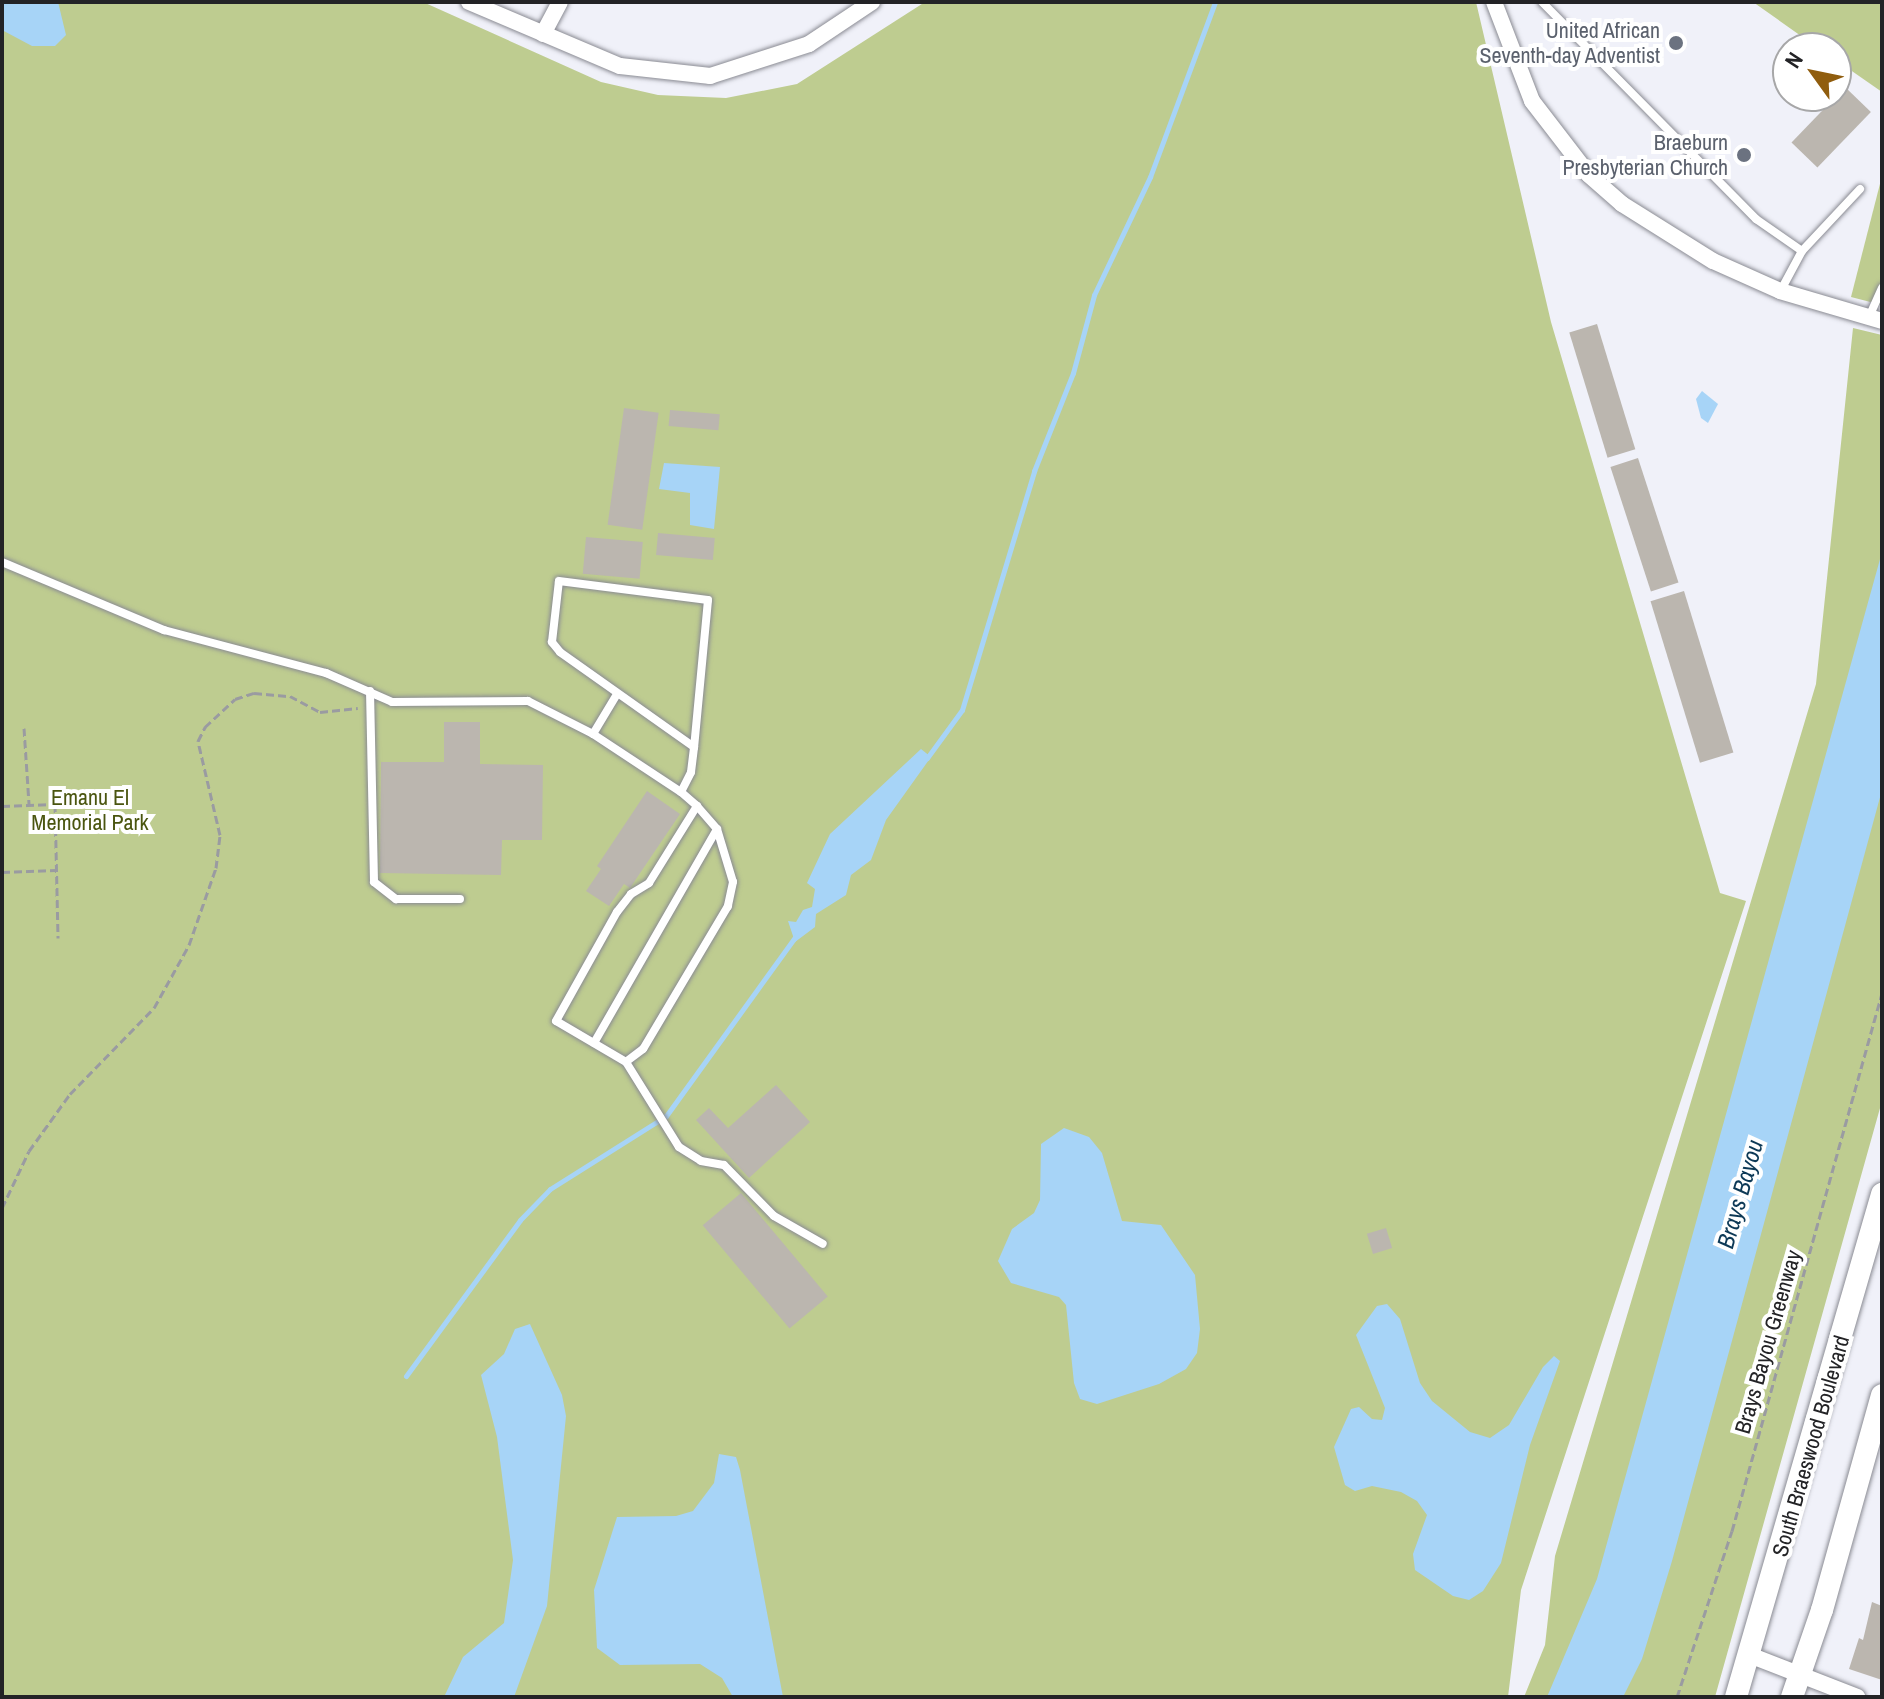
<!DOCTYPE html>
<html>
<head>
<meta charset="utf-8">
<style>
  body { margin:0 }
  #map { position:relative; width:1884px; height:1699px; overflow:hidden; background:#f0f1f9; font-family:"Archivo Narrow",sans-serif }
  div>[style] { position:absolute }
  .green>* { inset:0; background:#becc90 }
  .water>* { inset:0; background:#a7d4f7 }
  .stream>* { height:5px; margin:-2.5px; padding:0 2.5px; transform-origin:2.5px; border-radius:2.5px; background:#a7d4f7 }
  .building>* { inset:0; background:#bbb6af; transform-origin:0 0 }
  .path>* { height:3px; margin-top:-1.5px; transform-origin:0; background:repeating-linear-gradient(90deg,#9a9ba1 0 8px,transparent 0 12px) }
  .roads { filter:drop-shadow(0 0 2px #8a8b93) drop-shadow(0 0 2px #8a8b93) }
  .lane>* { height:8px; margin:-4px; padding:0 4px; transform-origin:4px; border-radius:4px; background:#fff }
  .street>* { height:16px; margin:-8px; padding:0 8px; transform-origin:8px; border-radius:8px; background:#fff }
  .secondary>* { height:22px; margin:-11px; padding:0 11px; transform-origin:11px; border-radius:11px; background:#fff }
  .dots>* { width:22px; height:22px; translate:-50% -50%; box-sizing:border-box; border:4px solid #fff; border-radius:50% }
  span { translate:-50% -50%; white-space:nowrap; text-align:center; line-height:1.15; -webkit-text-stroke:8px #fff; paint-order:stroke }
  .worship-label { font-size:22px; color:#5b616d }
  .right { translate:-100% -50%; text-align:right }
  .park-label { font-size:22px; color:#4a550f }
  .street-label { font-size:22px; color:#232326 }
  .water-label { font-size:24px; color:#0d3956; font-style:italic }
  .frame { position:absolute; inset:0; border:4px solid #232326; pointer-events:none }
  .north { position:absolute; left:1772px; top:32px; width:80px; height:80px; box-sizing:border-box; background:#fff; border:2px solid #a7a7a8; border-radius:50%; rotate:303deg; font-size:22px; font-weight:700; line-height:32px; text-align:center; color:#232326 }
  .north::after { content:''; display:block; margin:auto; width:28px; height:36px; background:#905d0e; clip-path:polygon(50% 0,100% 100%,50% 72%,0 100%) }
</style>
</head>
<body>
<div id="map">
  <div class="green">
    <div style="clip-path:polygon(2px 2px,423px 2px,601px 82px,658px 95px,726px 98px,797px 84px,925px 2px,1476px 2px,1551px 322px,1720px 893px,1746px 901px,1521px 1590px,1508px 1697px,2px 1697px)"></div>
    <div style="clip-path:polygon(1753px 2px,1882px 2px,1882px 92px,1836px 60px,1836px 48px,1818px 48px)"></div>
    <div style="clip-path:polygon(1882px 176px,1882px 305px,1851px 297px)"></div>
    <div style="clip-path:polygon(1853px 328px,1882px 335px,1882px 1101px,1715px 1697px,1524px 1697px,1545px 1645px,1555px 1556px,1816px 684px)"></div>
  </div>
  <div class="water">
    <div style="clip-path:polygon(2px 2px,58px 2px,66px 35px,55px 46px,32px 46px,2px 30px)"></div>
    <div style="clip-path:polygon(1702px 391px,1718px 404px,1708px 423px,1701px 418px,1696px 399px)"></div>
    <div style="clip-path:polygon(664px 463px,720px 467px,714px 529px,690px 525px,690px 493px,659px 489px)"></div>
    <div style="clip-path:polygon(1882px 552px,1882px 790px,1672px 1561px,1642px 1659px,1623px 1697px,1547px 1697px,1597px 1579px)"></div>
    <div style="clip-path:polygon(921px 749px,931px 757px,886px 820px,871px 860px,851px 875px,846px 895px,816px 914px,815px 927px,795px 942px,788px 921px,796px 922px,803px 910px,812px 907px,815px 889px,807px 883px,830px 834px)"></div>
    <div style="clip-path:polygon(1064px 1128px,1089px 1137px,1102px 1153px,1122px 1221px,1161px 1225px,1195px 1275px,1200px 1329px,1197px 1353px,1186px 1369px,1159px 1384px,1097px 1404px,1080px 1399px,1074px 1383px,1066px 1305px,1059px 1297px,1011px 1283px,998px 1261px,1012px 1229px,1034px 1213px,1040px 1200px,1041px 1144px)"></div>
    <div style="clip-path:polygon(1387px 1304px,1400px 1319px,1420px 1383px,1432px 1401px,1470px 1432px,1490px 1438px,1509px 1425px,1543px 1367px,1554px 1356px,1560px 1361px,1530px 1445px,1501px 1563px,1483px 1591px,1469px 1600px,1453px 1596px,1415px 1570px,1413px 1554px,1427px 1515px,1417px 1501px,1401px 1492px,1372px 1486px,1355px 1491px,1345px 1485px,1334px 1447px,1351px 1409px,1359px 1407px,1372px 1419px,1382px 1420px,1385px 1408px,1356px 1335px,1377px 1306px)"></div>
    <div style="clip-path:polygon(530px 1324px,562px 1395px,566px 1416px,547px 1606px,514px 1697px,444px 1697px,463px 1657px,504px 1623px,513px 1560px,497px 1437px,481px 1375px,504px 1354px,515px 1329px)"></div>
    <div style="clip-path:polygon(719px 1454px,736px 1457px,740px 1470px,783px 1697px,733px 1697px,722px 1678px,700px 1664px,620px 1665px,597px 1648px,594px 1590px,617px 1517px,676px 1516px,693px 1511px,714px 1483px)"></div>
  </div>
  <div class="stream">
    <div style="left:927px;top:758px;width:59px;rotate:-53.9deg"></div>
    <div style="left:962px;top:710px;width:250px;rotate:-73.2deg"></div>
    <div style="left:1034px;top:471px;width:105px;rotate:-68.3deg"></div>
    <div style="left:1073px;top:373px;width:81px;rotate:-74.9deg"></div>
    <div style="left:1094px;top:295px;width:131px;rotate:-64.6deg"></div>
    <div style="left:1150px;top:177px;width:187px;rotate:-69.6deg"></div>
    <div style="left:406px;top:1376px;width:193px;rotate:-53.8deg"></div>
    <div style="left:520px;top:1220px;width:43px;rotate:-45.9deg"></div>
    <div style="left:550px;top:1189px;width:137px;rotate:-32.2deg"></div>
    <div style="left:666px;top:1116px;width:221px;rotate:-54.2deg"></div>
  </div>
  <div class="building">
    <div style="left:1845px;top:87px;width:36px;height:77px;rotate:44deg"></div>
    <div style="left:1597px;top:324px;width:131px;height:29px;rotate:73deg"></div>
    <div style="left:624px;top:408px;width:35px;height:118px;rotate:8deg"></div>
    <div style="left:670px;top:410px;width:50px;height:16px;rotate:5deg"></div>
    <div style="left:1638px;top:458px;width:131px;height:29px;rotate:72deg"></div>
    <div style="left:658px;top:533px;width:57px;height:22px;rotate:5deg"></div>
    <div style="left:586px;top:537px;width:57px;height:37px;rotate:5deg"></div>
    <div style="left:1684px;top:591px;width:169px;height:35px;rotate:73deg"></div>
    <div style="clip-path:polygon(444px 722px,480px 722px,480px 764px,543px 765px,542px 840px,502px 840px,501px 875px,380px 873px,381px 762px,444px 762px)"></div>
    <div style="clip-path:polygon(647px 791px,680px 814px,630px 888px,624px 884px,609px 906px,586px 891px,601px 869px,597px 866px)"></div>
    <div style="clip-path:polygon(776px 1085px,810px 1122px,749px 1178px,696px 1120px,709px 1108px,728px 1128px)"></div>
    <div style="left:741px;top:1193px;width:135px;height:50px;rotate:50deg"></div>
    <div style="left:1386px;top:1228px;width:21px;height:20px;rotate:73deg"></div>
    <div style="clip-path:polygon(1872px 1602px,1882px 1606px,1882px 1680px,1849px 1669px,1859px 1638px,1863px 1640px)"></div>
  </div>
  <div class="path">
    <div style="left:24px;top:728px;width:76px;rotate:86.2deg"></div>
    <div style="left:2px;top:806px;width:53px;rotate:-2.2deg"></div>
    <div style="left:55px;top:804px;width:134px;rotate:88.7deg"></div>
    <div style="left:2px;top:872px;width:54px;rotate:-2.1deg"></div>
    <div style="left:2px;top:1208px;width:63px;rotate:-64.7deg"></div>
    <div style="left:29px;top:1151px;width:70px;rotate:-54.3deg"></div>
    <div style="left:70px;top:1094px;width:120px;rotate:-45.7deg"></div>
    <div style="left:154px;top:1008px;width:72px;rotate:-60.9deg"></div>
    <div style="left:189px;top:945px;width:82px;rotate:-70.7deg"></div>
    <div style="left:216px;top:868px;width:33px;rotate:-83deg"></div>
    <div style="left:220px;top:835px;width:97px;rotate:-103.2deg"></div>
    <div style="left:198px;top:741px;width:16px;rotate:-63deg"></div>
    <div style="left:205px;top:727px;width:41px;rotate:-43deg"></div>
    <div style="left:235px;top:699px;width:20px;rotate:-18deg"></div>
    <div style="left:254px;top:693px;width:36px;rotate:5deg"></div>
    <div style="left:290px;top:696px;width:34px;rotate:28deg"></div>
    <div style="left:320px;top:712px;width:38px;rotate:-6deg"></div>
    <div style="left:1677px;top:1697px;width:175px;rotate:-71.7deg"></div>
    <div style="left:1732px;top:1531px;width:559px;rotate:-74.42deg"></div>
  </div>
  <div class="roads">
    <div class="lane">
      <div style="left:1542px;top:2px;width:305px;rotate:45.4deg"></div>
      <div style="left:1756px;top:219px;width:56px;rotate:34.8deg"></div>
      <div style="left:1781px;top:290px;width:44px;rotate:-61.7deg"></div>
      <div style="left:1802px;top:251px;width:85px;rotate:-46.9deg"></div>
      <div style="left:1869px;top:317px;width:32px;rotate:-66deg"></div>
      <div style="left:2px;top:562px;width:176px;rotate:22.8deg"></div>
      <div style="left:164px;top:630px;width:168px;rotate:14.9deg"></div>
      <div style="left:326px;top:673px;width:72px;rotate:23.7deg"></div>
      <div style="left:392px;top:702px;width:136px;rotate:-0.4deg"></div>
      <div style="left:528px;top:701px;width:73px;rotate:26.9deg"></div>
      <div style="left:593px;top:734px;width:105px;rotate:33.4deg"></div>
      <div style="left:681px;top:792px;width:21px;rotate:41deg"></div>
      <div style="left:697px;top:806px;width:30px;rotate:49deg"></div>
      <div style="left:717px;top:829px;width:55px;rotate:73.2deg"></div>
      <div style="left:733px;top:882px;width:25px;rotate:102deg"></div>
      <div style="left:728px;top:906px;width:166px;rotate:120.7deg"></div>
      <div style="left:643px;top:1049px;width:21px;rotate:143deg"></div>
      <div style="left:626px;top:1062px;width:81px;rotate:-149.6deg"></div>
      <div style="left:556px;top:1021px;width:125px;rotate:-60.8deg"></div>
      <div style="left:617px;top:912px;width:23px;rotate:-52deg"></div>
      <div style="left:631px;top:894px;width:21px;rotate:-31deg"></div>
      <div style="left:649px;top:883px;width:91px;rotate:-58.1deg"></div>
      <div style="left:559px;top:581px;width:150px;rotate:7.3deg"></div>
      <div style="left:708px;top:600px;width:148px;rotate:95.4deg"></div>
      <div style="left:694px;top:747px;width:164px;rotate:-144.7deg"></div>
      <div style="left:560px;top:652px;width:13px;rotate:-129deg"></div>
      <div style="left:552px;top:642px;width:61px;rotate:-83.5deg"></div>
      <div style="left:370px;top:691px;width:191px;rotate:88.8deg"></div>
      <div style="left:374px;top:882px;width:28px;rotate:38deg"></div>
      <div style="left:396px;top:899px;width:64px"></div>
      <div style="left:593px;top:734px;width:47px;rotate:-59deg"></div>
      <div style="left:681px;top:792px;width:22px;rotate:-63deg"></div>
      <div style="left:691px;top:772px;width:25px;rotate:-83deg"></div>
      <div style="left:594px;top:1043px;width:247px;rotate:-60.1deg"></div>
      <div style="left:626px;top:1062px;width:100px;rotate:58.1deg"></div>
      <div style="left:679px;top:1147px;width:26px;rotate:32deg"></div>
      <div style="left:701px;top:1161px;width:23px;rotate:10deg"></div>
      <div style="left:724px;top:1165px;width:71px;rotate:45.6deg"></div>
      <div style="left:774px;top:1216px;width:56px;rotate:29.7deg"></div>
    </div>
    <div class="street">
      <div style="left:469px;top:2px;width:164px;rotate:23deg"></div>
      <div style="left:620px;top:66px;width:91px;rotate:6.3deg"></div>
      <div style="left:710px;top:76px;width:104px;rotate:-17.9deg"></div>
      <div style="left:809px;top:44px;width:76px;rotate:-33.7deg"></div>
      <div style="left:1494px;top:2px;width:106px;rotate:69deg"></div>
      <div style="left:1532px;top:101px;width:93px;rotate:52.4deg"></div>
      <div style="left:1589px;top:175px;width:44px;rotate:41.3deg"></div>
      <div style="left:1622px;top:204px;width:107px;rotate:32.1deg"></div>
      <div style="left:1713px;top:261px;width:73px;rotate:24.1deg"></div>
      <div style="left:1780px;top:291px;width:106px;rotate:16.4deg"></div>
      <div style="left:543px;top:34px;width:36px;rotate:-62deg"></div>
      <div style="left:1752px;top:1656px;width:113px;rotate:21.3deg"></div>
    </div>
    <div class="secondary">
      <div style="left:1736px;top:1697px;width:524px;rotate:-73.81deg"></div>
      <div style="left:1792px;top:1697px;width:92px;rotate:-71deg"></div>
      <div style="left:1822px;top:1610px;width:223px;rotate:-74.4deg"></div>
    </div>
  </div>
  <div class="dots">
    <div style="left:1676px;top:43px;background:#6b7280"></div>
    <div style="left:1744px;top:155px;background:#6b7280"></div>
  </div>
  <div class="worship-label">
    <span class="right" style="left:1660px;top:43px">United African<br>Seventh-day Adventist</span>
    <span class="right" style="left:1728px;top:155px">Braeburn<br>Presbyterian Church</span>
  </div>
  <div class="park-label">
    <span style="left:90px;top:810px">Emanu El<br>Memorial Park</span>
  </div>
  <div class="street-label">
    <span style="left:1768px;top:1342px;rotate:-74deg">Brays Bayou Greenway</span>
    <span style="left:1811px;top:1446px;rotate:-74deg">South Braeswood Boulevard</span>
  </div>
  <div class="water-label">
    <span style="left:1740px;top:1194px;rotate:-74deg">Brays Bayou</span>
  </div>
  <div class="frame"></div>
  <div class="north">N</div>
</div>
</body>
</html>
